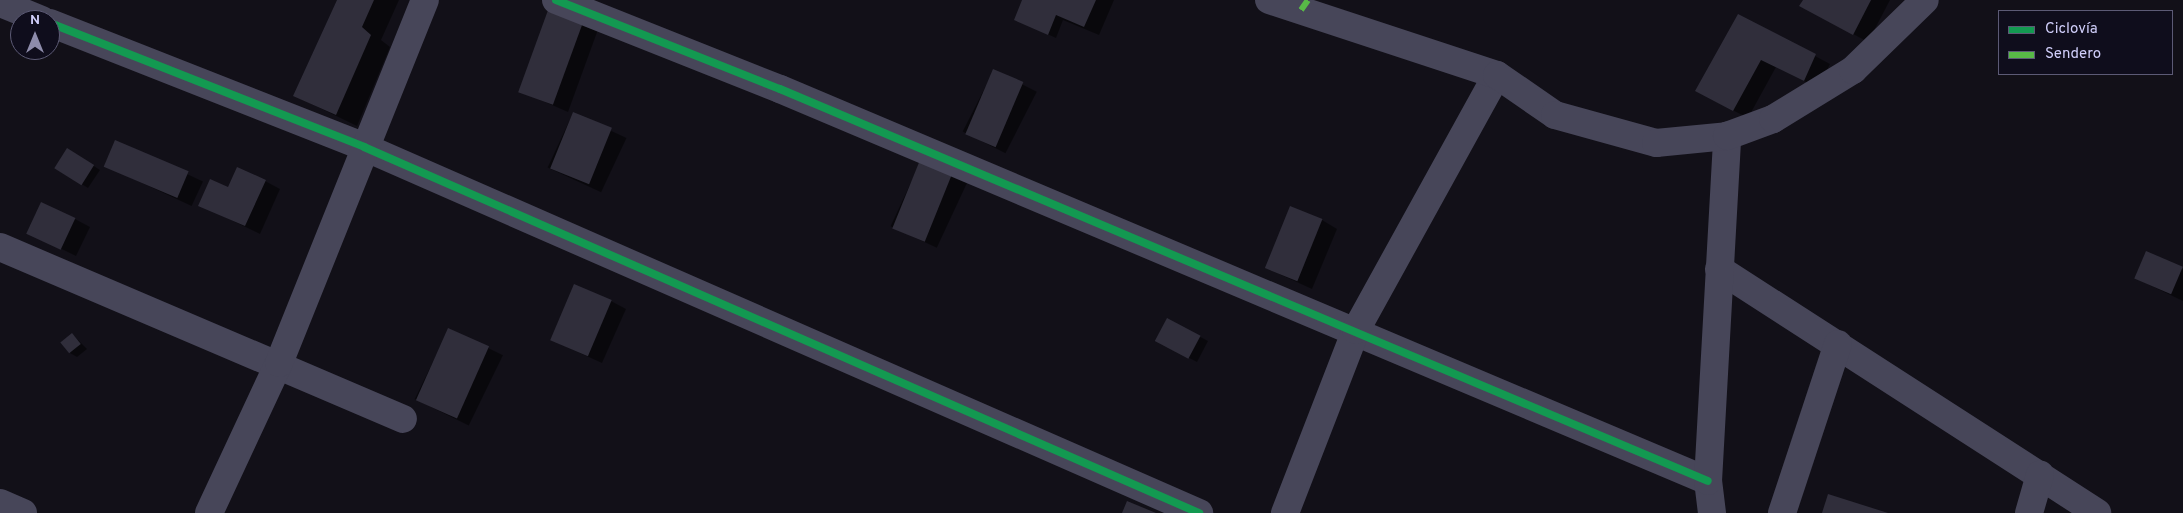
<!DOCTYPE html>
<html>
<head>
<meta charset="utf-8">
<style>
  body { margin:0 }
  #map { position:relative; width:2183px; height:513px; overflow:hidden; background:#121018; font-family:Overpass,sans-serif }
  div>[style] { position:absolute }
  .shadow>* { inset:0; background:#0007; transform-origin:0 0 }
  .building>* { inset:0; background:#302e3b; transform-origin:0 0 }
  .minor>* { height:28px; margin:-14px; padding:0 14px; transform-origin:14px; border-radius:14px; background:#474659 }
  .tertiary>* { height:28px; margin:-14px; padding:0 14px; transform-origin:14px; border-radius:14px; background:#474659 }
  .quiet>* { height:6px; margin-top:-3px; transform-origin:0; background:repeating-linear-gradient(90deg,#58b947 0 12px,transparent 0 18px) }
  .cycleway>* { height:8px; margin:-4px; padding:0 4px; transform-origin:4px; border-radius:4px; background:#139951 }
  span { translate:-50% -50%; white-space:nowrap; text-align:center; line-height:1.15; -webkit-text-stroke:4px #0f0d1c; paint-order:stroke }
  .legend { position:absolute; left:1998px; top:10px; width:175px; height:65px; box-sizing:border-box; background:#0f0d1c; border:1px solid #5c5a75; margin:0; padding:6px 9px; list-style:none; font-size:15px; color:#d0cefa }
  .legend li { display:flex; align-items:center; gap:10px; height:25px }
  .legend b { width:25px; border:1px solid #5c5a75 }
  .north { position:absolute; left:10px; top:10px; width:50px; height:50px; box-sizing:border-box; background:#0f0d1c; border:1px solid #5c5a75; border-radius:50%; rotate:0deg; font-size:14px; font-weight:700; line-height:20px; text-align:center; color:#d0cefa }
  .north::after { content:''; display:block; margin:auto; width:18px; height:22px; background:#8e8cab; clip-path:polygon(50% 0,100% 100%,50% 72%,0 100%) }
</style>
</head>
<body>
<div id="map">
  <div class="shadow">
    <div style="clip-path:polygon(338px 0,399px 0,381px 40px,390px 47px,357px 126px,295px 96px)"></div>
    <div style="clip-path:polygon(1024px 0,1114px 0,1099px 35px,1063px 20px,1056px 38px,1023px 23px)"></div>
    <div style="clip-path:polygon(1804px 0,1890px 0,1868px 42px,1816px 14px)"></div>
    <div style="clip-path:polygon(1738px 15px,1830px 64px,1818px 88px,1776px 67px,1748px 118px,1711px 99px)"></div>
    <div style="clip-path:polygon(586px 16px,600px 24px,568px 112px,520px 91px)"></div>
    <div style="left:994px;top:70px;width:48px;height:69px;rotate:27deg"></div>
    <div style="left:573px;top:113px;width:59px;height:60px;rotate:25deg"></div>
    <div style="left:116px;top:141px;width:96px;height:27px;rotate:25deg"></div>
    <div style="clip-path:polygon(75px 154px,100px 170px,88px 188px,56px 168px)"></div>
    <div style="left:921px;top:161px;width:51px;height:72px;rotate:25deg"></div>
    <div style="clip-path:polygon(265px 181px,280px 189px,260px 234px,200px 205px,229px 189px)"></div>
    <div style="clip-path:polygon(75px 219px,90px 227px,76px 256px,29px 233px)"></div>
    <div style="clip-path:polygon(1322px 220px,1337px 229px,1312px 289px,1266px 268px)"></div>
    <div style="clip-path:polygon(2147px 253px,2183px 269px,2183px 301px,2135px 278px)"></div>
    <div style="clip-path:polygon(611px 301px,626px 309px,602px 363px,551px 340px)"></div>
    <div style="clip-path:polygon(1168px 320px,1208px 341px,1197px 362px,1164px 345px)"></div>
    <div style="left:449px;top:329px;width:60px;height:78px;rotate:26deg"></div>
    <div style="clip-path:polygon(72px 334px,87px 349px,77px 357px,70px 353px)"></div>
  </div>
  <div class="building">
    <div style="clip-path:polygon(337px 0,374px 0,362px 27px,371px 35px,336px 115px,293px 96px)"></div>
    <div style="clip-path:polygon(1022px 0,1096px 0,1084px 27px,1056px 15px,1048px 35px,1014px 20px)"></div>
    <div style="clip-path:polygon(1803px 0,1871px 0,1853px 35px,1799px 6px)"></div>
    <div style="left:551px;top:2px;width:37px;height:96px;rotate:20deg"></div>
    <div style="clip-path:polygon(1738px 14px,1816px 54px,1804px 81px,1761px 60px,1733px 111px,1695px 91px)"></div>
    <div style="left:993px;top:69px;width:33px;height:71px;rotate:23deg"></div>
    <div style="left:573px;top:112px;width:42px;height:61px;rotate:22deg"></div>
    <div style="left:115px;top:140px;width:80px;height:29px;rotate:23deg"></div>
    <div style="left:67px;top:148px;width:32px;height:24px;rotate:32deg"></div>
    <div style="left:920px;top:160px;width:35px;height:74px;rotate:22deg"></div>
    <div style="clip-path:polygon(237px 167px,266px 180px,245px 226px,198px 206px,210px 179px,228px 187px)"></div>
    <div style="left:41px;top:202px;width:38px;height:35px;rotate:25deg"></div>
    <div style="left:1290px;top:206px;width:35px;height:67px;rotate:22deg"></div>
    <div style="left:2146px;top:251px;width:40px;height:30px;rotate:23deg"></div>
    <div style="left:574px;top:284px;width:41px;height:61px;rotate:23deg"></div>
    <div style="left:1167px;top:318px;width:38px;height:26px;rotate:28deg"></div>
    <div style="left:448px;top:328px;width:45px;height:79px;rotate:24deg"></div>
    <div style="left:72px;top:333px;width:14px;height:15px;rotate:51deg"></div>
    <div style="clip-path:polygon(1828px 494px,1888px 513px,1822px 513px)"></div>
    <div style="clip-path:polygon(1127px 501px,1156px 513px,1122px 513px)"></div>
  </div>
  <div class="minor">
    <div style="left:556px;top:0;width:241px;rotate:21.7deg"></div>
    <div style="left:780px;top:89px;width:1007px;rotate:22.9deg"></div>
    <div style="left:0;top:3px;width:45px;rotate:22deg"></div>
    <div style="left:50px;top:23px;width:338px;rotate:21.5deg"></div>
    <div style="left:364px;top:147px;width:912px;rotate:23.67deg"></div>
    <div style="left:0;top:247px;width:438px;rotate:23.1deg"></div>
    <div style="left:1719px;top:269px;width:450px;rotate:32.8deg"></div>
    <div style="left:0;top:503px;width:25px;rotate:23deg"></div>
    <div style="left:209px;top:513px;width:166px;rotate:-65deg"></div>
    <div style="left:279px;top:363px;width:391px;rotate:-68.1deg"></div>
    <div style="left:1285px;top:513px;width:196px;rotate:-68.8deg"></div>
    <div style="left:1356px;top:330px;width:291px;rotate:-61.1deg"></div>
    <div style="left:1712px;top:513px;width:32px;rotate:-97deg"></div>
    <div style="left:1708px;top:481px;width:346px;rotate:-86.8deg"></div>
    <div style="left:1782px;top:513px;width:178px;rotate:-71.7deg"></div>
    <div style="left:2029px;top:513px;width:40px;rotate:-74deg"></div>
  </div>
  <div class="tertiary">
    <div style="left:1269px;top:0;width:240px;rotate:18.2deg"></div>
    <div style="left:1497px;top:75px;width:70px;rotate:34.6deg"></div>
    <div style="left:1555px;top:115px;width:105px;rotate:15.5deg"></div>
    <div style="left:1656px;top:143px;width:71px;rotate:-5.6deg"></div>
    <div style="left:1727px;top:136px;width:49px;rotate:-20.3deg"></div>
    <div style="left:1773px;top:119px;width:94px;rotate:-31.5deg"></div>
    <div style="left:1853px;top:70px;width:100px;rotate:-44.2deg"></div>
  </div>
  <div class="quiet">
    <div style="left:1301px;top:10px;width:12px;rotate:-55deg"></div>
  </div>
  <div class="cycleway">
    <div style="left:556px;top:0;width:241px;rotate:21.7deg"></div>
    <div style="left:780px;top:89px;width:1007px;rotate:22.9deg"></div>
    <div style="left:50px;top:23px;width:338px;rotate:21.5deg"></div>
    <div style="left:364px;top:147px;width:912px;rotate:23.67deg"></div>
  </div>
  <ul class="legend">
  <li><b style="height:6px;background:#139951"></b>Ciclovía</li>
  <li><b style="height:6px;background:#58b947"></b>Sendero</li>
  </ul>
  <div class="north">N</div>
</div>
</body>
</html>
